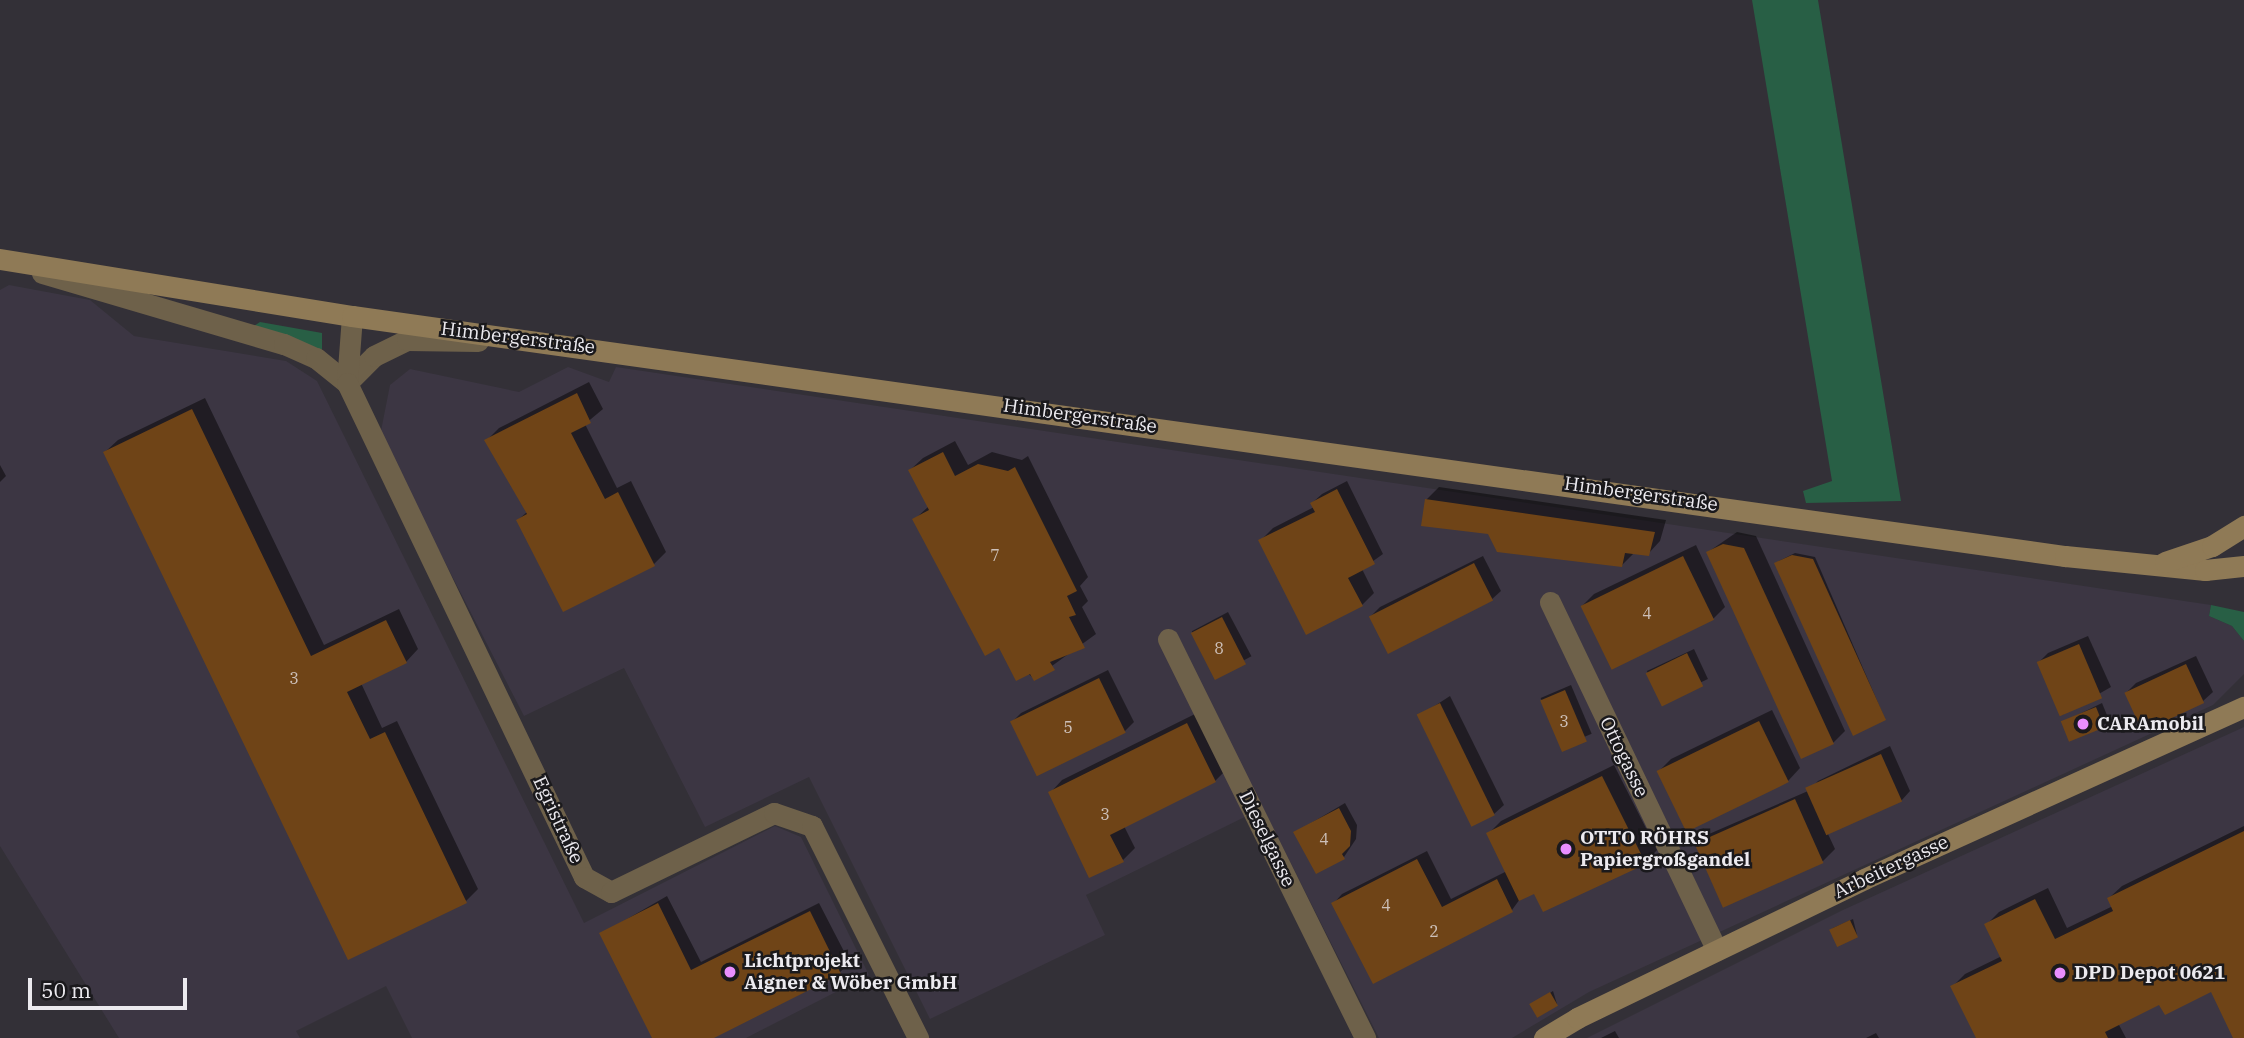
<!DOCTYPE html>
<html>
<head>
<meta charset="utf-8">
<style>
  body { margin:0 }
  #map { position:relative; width:2244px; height:1038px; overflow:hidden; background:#333037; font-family:"IBM Plex Serif",serif }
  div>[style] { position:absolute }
  .built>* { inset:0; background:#3c3643 }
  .green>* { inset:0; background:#285f45 }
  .shadow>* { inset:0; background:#0007; transform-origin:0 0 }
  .building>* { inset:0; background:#6f4417; transform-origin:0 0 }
  .street>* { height:21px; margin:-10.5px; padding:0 10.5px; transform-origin:10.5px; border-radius:10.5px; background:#6e614a }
  .secondary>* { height:21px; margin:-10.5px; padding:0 10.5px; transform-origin:10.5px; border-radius:10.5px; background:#8f7a56 }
  .dots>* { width:19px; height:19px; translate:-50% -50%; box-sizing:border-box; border:4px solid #1a191c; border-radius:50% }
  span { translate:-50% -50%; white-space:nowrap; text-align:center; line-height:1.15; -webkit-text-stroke:5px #1a191c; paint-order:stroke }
  .number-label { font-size:16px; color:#cdc0b9 }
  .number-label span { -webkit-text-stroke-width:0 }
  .street-label { font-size:19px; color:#eceaef }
  .poi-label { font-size:19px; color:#eceaef; font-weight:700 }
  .left { translate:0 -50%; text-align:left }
  .scale { position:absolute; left:28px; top:978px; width:159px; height:32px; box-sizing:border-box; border:4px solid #eceaef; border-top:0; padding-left:9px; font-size:21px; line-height:24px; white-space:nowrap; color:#eceaef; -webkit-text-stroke:5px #1a191c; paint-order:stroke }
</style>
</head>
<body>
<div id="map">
  <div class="built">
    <div style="clip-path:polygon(9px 285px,90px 300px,134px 336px,286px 361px,317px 381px,584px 923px,775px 826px,801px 837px,869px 975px,746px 1038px,412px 1038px,386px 986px,296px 1031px,300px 1038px,119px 1038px,0 846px,0 290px)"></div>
    <div style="clip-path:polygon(568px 367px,609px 382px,616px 367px,2211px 605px,2209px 616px,2232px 626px,2244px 641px,2244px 674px,2213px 705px,1589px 992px,1512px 1038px,1379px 1038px,1263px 808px,1086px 895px,1105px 935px,930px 1019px,809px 777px,705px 827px,624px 668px,524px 716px,380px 436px,390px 385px,410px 369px,519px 392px)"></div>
    <div style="clip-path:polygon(2244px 727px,2244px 1038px,1587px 1038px,1843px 910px)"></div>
  </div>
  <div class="green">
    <div style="clip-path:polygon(1752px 0,1818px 0,1901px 501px,1806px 503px,1803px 491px,1832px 481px)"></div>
    <div style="clip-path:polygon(260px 322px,322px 333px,322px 350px,254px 326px)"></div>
    <div style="clip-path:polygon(2211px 605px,2244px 612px,2244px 641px,2232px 626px,2209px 616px)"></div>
  </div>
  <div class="shadow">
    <div style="clip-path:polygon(589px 382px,603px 409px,585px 424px,617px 488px,631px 481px,666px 552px,654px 564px,563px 610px,518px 520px,528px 511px,487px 440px,499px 428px)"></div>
    <div style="clip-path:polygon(205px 398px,324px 645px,399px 609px,418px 649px,406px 662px,361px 683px,382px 728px,397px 721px,478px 889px,466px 901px,105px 452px,118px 440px)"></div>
    <div style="clip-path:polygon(955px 441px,968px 465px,992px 452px,1022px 460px,1028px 456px,1088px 577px,1080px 586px,1088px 601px,1082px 607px,1096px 634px,1034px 679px,1000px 646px,915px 519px,929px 506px,910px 470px,923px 458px)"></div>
    <div style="clip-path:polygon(0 465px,6px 476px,0 482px)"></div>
    <div style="clip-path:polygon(1347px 481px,1383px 554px,1362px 569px,1374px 593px,1362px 605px,1260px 541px,1273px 528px,1314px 507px,1312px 503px,1322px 494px)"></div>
    <div style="clip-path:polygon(1439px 487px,1666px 520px,1660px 541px,1648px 554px,1634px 553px,1621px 566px,1426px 500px)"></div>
    <div style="clip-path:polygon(1737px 532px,1756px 536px,1845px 731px,1833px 743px,1708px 552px)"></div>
    <div style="clip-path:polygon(1696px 545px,1725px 607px,1713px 619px,1582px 606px,1594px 594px)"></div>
    <div style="clip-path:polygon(1795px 553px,1815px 557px,1885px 719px,1779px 561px)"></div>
    <div style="clip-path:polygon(1483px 556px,1501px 591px,1491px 600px,1371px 616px,1380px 607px)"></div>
    <div style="left:1228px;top:612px;width:50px;height:41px;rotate:62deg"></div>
    <div style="clip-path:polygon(2088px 636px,2111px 687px,2062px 715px,2039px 662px,2048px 653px)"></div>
    <div style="left:1694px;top:649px;width:33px;height:52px;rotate:65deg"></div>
    <div style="clip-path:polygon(2196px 656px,2213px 692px,2203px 701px,2143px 729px,2126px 693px,2136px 683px)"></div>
    <div style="clip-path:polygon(1108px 670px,1134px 722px,1125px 731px,1012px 722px,1021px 713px)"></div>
    <div style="left:1571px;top:685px;width:53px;height:33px;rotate:67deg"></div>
    <div style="clip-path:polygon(1450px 696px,1504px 805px,1494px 814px,1419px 716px)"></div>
    <div style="clip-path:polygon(2102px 703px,2109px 720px,2103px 726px,2063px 722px)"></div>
    <div style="clip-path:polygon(1772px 710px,1800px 768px,1788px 781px,1659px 771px,1671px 759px)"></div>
    <div style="clip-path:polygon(1199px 712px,1228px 768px,1215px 781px,1124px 826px,1135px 848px,1123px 860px,1050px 793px,1062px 780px)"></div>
    <div style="clip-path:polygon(1890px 746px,1910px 791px,1901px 801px,1821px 819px,1835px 849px,1823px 861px,1697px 846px,1709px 834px,1808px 791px,1818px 781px)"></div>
    <div style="clip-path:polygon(1614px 765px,1657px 850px,1645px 863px,1535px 892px,1520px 899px,1512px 910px,1373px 982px,1333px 904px,1342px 894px,1427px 851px,1451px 899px,1507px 871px,1488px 834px,1501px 821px)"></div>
    <div style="clip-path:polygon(1345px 803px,1357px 825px,1356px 839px,1344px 857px,1296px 832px)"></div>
    <div style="clip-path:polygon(2244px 826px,2244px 1038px,2235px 1038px,2211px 990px,2160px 1002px,2118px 1023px,2126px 1038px,1978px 1038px,1953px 986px,1965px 974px,2002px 956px,1986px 925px,1999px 912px,2048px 888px,2067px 928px,2113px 906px,2109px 898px,2122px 886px)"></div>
    <div style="clip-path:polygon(667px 896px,701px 962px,819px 903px,850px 963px,840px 972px,710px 1038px,654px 1038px,601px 934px)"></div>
    <div style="clip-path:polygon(1853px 919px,1857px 935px,1831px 930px,1833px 928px)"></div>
    <div style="clip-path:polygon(1553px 991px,1557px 1004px,1534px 1003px)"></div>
    <div style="clip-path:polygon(1615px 1031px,1619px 1038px,1601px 1038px)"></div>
    <div style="clip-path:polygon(1876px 1033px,1879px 1038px,1866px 1038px)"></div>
  </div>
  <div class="building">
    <div style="clip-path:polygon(577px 393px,591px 423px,571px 433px,605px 499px,618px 492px,655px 566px,563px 612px,516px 520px,527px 514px,484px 440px)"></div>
    <div style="clip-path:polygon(192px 409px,311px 656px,386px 620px,407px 663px,347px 692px,370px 739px,385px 732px,467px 903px,348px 960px,103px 452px)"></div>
    <div style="clip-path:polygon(943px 452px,955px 476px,978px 464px,1008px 471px,1015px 467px,1077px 591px,1067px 596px,1076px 615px,1069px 617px,1085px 648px,1050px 662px,1055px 670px,1034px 681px,1030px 674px,1016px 681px,999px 648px,985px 656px,912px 519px,929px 510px,908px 470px)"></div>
    <div style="clip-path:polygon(1337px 489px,1375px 564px,1348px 578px,1363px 606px,1306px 635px,1258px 540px,1315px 512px,1310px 503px)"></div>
    <div style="clip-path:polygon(1425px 499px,1655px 532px,1649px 556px,1625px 553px,1622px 567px,1497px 552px,1488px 534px,1421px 526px)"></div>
    <div style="clip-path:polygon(1723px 544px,1744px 548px,1834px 744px,1801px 759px,1706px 552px)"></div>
    <div style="clip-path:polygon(1792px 555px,1813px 559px,1886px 720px,1853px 736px,1774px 563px)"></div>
    <div style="left:1683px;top:556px;width:71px;height:114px;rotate:64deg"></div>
    <div style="left:1474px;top:563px;width:42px;height:118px;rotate:63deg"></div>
    <div style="left:1222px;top:617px;width:53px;height:35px;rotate:63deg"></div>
    <div style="left:2079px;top:644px;width:59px;height:46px;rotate:67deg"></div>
    <div style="left:1687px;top:653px;width:37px;height:46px;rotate:64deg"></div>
    <div style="left:2186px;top:664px;width:43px;height:68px;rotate:65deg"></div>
    <div style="left:1099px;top:678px;width:61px;height:99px;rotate:64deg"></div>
    <div style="left:1565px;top:690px;width:56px;height:27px;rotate:67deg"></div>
    <div style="left:1440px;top:703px;width:125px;height:26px;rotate:64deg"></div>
    <div style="left:2096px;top:707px;width:22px;height:38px;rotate:68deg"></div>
    <div style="left:1759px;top:721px;width:68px;height:114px;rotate:64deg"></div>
    <div style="clip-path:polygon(1187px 723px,1216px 782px,1110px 835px,1124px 862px,1089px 878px,1048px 792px)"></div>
    <div style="left:1881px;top:754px;width:52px;height:83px;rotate:66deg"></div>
    <div style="clip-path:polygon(1602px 776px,1646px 864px,1543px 912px,1534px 894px,1519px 901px,1486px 833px)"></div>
    <div style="left:1795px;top:799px;width:70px;height:110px;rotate:66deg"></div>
    <div style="clip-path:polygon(1339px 808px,1351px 831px,1350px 846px,1342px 854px,1345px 859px,1316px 874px,1293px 832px)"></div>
    <div style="clip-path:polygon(2244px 831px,2244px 1038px,2233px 1038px,2211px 992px,2165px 1015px,2159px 1005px,2105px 1032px,2108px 1038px,1976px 1038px,1950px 986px,2002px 961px,1984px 924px,2035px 899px,2055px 939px,2113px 911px,2107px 898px)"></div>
    <div style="clip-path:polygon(1417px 859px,1442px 907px,1497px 879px,1513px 912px,1373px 984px,1331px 903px)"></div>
    <div style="clip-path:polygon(658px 903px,691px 970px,810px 911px,841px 974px,714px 1038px,652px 1038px,599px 933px)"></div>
    <div style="left:1850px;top:920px;width:19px;height:23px;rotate:65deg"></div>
    <div style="left:1550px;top:992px;width:16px;height:24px;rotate:60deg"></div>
  </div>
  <div class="street">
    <div style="left:42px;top:273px;width:252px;rotate:16.4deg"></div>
    <div style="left:284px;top:344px;width:35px;rotate:24deg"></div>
    <div style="left:316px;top:358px;width:40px;rotate:39deg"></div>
    <div style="left:347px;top:383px;width:38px;rotate:-45deg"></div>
    <div style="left:374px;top:356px;width:37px;rotate:-26deg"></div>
    <div style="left:407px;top:340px;width:71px;rotate:0.8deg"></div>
    <div style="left:352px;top:316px;width:67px;rotate:94.3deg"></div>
    <div style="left:347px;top:383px;width:548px;rotate:64.37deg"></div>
    <div style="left:584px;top:877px;width:31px;rotate:29deg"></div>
    <div style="left:611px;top:892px;width:181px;rotate:-25.9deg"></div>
    <div style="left:774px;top:813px;width:40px;rotate:18.9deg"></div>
    <div style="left:812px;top:826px;width:237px;rotate:63.4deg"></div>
    <div style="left:1550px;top:602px;width:386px;rotate:64.4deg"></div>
    <div style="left:1168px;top:639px;width:445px;rotate:63.7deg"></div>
  </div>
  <div class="secondary">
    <div style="left:0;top:259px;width:357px;rotate:9.2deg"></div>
    <div style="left:352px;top:316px;width:1730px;rotate:7.98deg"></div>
    <div style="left:2065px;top:556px;width:141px;rotate:5.7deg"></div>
    <div style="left:2205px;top:570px;width:39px;rotate:-6deg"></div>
    <div style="left:2165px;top:562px;width:50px;rotate:-18.8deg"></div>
    <div style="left:2212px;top:546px;width:38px;rotate:-32deg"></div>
    <div style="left:1544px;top:1038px;width:39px;rotate:-31deg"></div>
    <div style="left:1577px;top:1018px;width:319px;rotate:-25.8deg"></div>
    <div style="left:1864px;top:879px;width:417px;rotate:-24.4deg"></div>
  </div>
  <div class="dots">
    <div style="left:2083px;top:724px;background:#e98efe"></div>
    <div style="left:1566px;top:849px;background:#e98efe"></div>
    <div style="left:730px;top:972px;background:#e98efe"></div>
    <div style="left:2060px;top:973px;background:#e98efe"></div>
  </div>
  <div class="number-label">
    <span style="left:995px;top:555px">7</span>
    <span style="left:1647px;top:613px">4</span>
    <span style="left:1219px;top:648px">8</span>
    <span style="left:294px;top:678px">3</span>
    <span style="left:1564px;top:721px">3</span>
    <span style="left:1068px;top:727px">5</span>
    <span style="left:1105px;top:814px">3</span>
    <span style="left:1324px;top:839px">4</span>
    <span style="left:1386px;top:905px">4</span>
    <span style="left:1434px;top:931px">2</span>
  </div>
  <div class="street-label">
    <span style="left:518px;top:338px;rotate:7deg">Himbergerstraße</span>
    <span style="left:1080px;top:416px;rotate:8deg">Himbergerstraße</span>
    <span style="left:1641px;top:494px;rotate:8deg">Himbergerstraße</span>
    <span style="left:1624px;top:757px;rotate:64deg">Ottogasse</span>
    <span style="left:558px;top:820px;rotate:65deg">Egristraße</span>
    <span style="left:1267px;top:839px;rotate:64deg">Dieselgasse</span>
    <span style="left:1891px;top:867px;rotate:-25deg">Arbeitergasse</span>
  </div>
  <div class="poi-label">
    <span class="left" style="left:2097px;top:724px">CARAmobil</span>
    <span class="left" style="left:1580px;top:849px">OTTO RÖHRS<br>Papiergroßgandel</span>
    <span class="left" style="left:744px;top:972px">Lichtprojekt<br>Aigner &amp; Wöber GmbH</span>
    <span class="left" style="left:2074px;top:973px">DPD Depot 0621</span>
  </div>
  <div class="scale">50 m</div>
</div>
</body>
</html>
